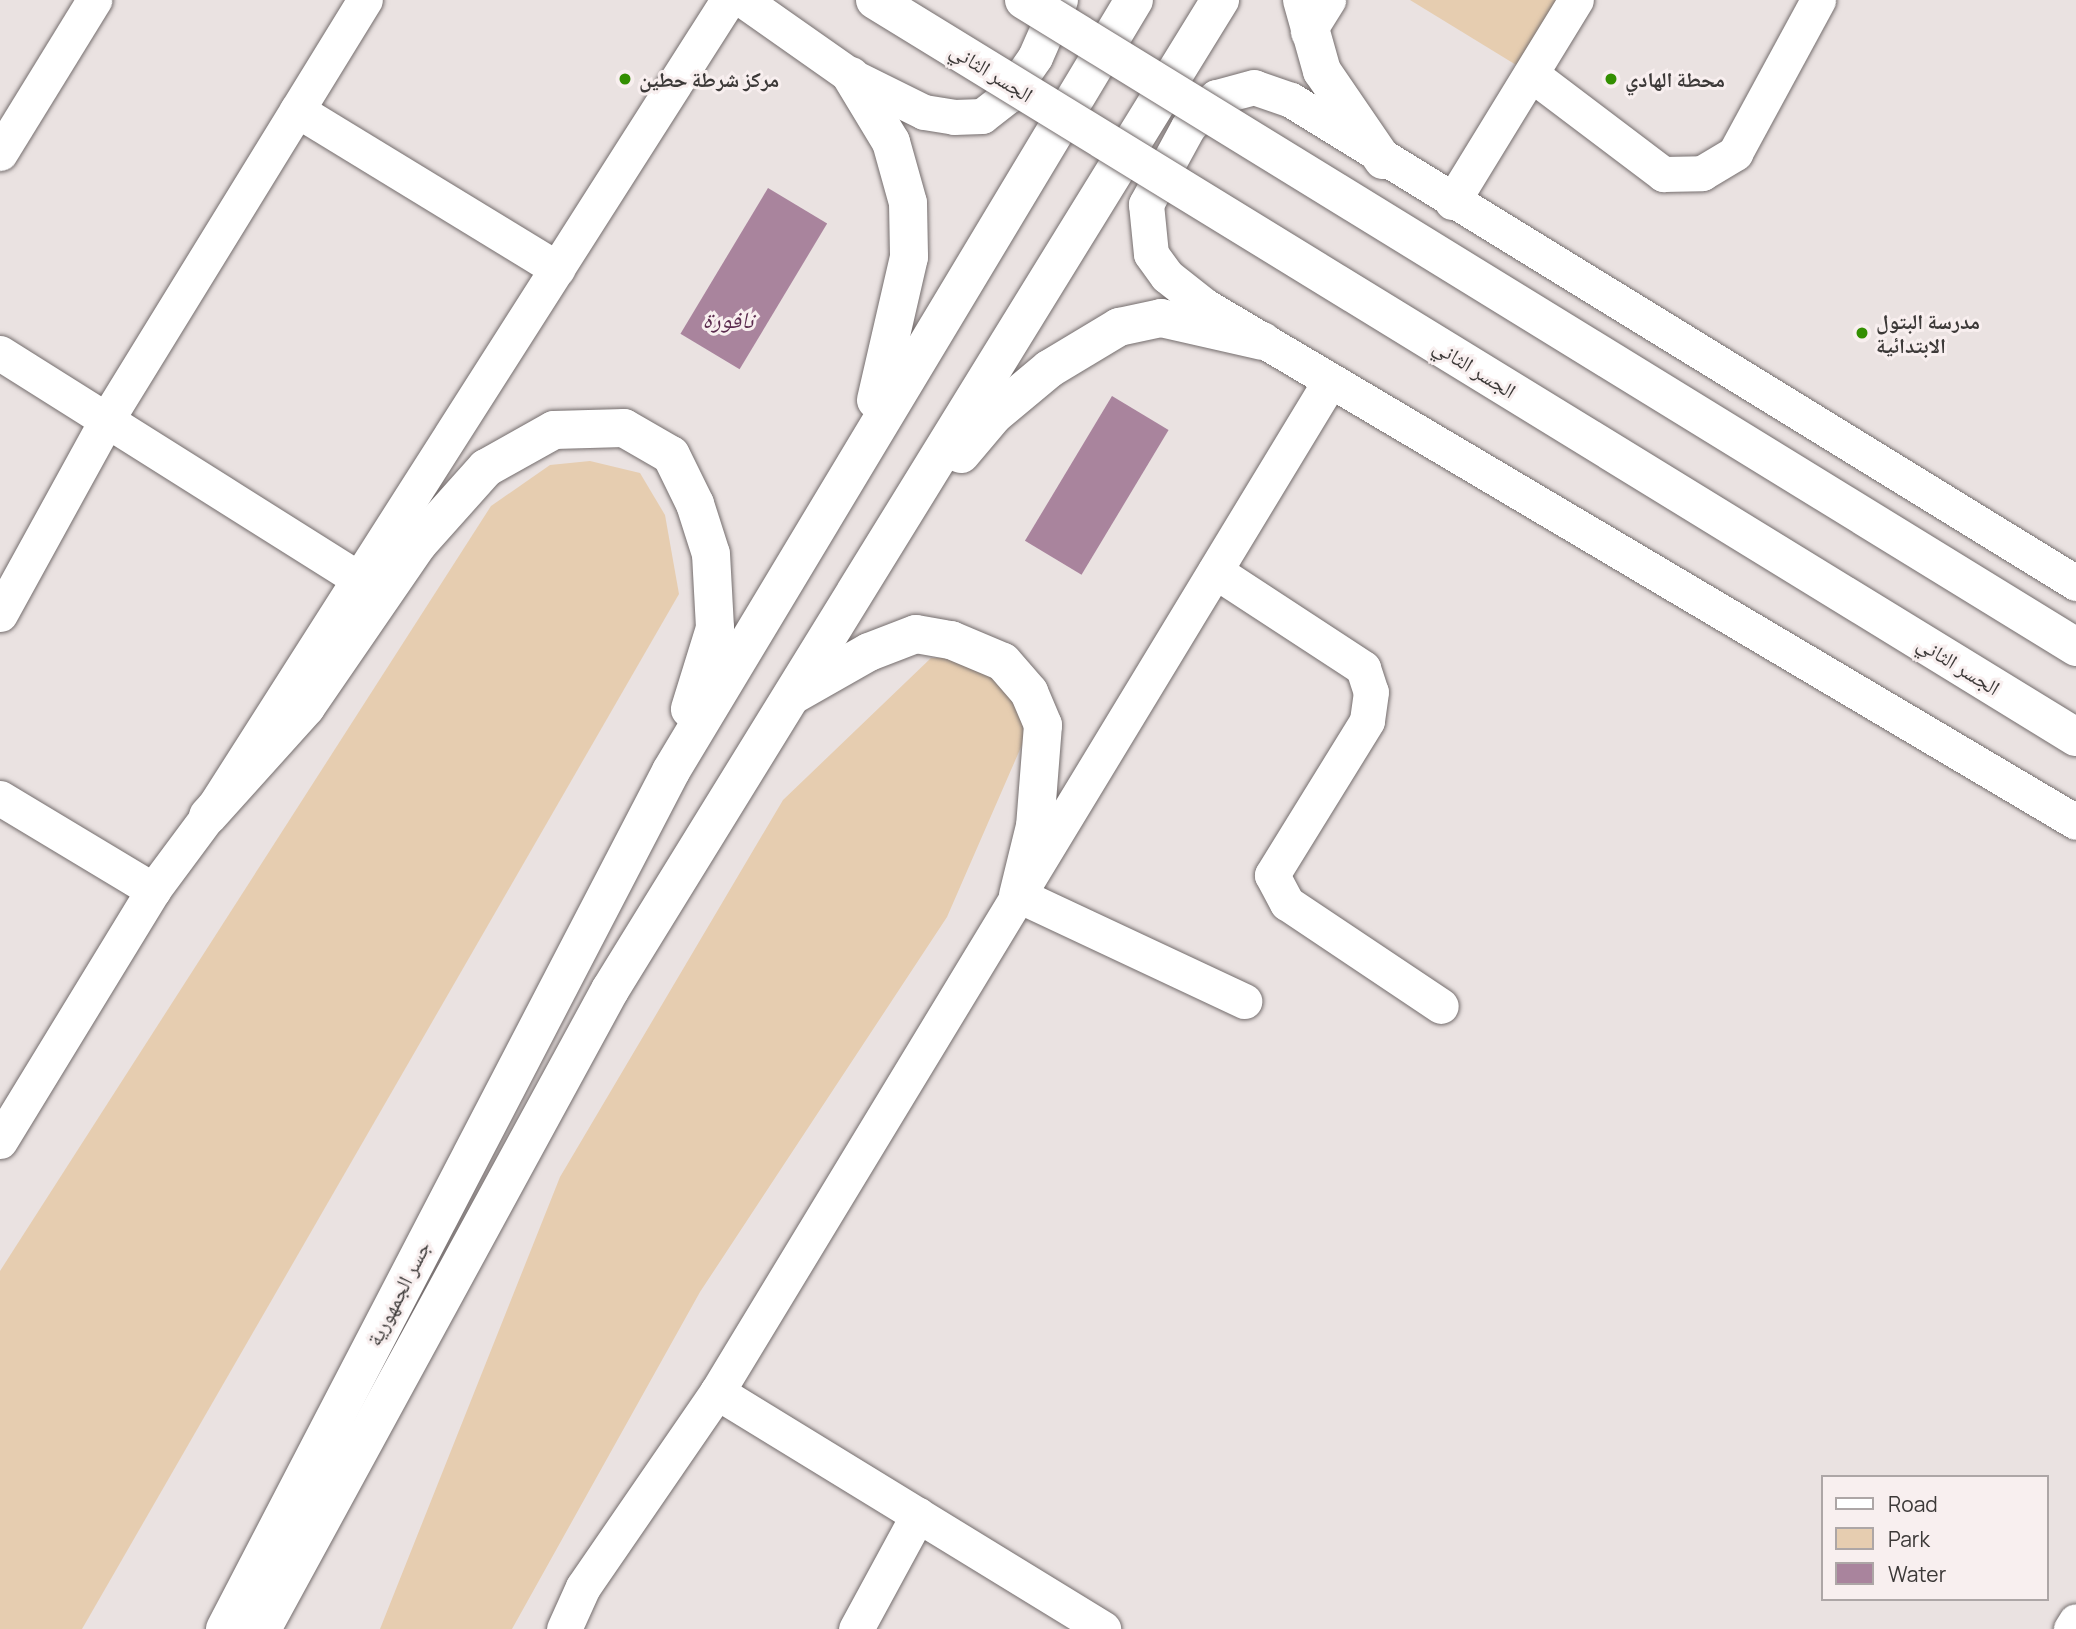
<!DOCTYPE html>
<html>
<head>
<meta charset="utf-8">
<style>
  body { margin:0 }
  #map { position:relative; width:2076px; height:1629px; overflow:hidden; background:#eae2e1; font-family:Manrope,"Noto Naskh Arabic",sans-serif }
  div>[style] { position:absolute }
  .green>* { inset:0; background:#e6cdb0 }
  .water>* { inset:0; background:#a9849d; transform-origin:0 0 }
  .roads { filter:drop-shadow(0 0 2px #746d6d) drop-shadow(0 0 2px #746d6d) }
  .minor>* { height:35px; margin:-17.5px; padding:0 17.5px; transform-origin:17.5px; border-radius:17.5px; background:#fff }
  .major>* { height:38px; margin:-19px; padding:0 19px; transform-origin:19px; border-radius:19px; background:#fff }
  .bridges { filter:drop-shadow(0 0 2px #746d6d) drop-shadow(0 0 2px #746d6d) }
  .major-bridge>* { height:38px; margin:-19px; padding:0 19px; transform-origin:19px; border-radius:19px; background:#fff }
  .dots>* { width:19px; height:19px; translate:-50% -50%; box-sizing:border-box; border:4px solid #f8efef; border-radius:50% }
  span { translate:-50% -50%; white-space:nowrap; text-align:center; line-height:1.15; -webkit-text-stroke:6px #f8efef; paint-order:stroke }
  .street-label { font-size:21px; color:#3c3938 }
  .poi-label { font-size:21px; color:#3c3938; font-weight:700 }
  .left { translate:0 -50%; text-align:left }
  .water-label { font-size:23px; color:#5b2b4e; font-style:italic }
  .legend { position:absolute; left:1821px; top:1475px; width:228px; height:126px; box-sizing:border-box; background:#f8efef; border:2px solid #ada6a6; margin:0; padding:9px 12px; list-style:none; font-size:21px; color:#3c3938 }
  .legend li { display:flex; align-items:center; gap:14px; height:35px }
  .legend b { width:35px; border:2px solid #ada6a6 }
</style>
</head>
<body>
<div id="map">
  <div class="green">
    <div style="clip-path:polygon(1410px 0,1574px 0,1531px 74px)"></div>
    <div style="clip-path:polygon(590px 461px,640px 473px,665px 515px,679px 594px,82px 1629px,0 1629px,0 1271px,491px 506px,550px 465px)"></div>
    <div style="clip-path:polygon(931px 658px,973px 658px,999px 670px,1028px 731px,947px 917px,700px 1292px,512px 1629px,380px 1629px,560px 1177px,783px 800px)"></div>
  </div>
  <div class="water">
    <div style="left:768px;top:188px;width:69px;height:170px;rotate:31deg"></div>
    <div style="left:1112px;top:396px;width:66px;height:169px;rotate:31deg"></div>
  </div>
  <div class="roads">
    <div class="minor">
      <div style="left:743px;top:0;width:132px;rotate:35.1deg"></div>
      <div style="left:851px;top:76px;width:81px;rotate:26.3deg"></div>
      <div style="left:924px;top:112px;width:30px;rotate:9deg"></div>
      <div style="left:954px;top:117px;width:28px;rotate:-2deg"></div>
      <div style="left:982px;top:116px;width:33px;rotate:-38deg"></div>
      <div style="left:1008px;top:96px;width:47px;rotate:-55.3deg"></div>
      <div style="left:1035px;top:57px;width:62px;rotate:-66.3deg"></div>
      <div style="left:1308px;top:32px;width:38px;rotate:-58deg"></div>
      <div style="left:1531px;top:74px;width:166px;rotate:37.1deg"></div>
      <div style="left:1663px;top:174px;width:39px;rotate:-1deg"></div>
      <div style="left:1702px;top:173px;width:39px;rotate:-31deg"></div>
      <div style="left:1735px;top:153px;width:174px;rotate:-61.5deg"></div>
      <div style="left:297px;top:110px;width:305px;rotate:31.4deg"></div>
      <div style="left:0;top:153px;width:180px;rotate:-58.4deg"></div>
      <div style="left:1452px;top:202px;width:237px;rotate:-58.5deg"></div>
      <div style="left:0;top:353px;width:426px;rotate:32.2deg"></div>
      <div style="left:1215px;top:571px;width:177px;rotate:33.2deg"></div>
      <div style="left:1363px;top:668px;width:25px;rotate:72deg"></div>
      <div style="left:1371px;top:692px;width:29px;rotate:98deg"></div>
      <div style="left:1367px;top:721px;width:181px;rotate:121.7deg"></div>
      <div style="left:1272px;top:875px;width:32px;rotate:62deg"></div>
      <div style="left:1287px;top:903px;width:185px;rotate:33.8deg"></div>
      <div style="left:2076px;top:583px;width:922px;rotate:-148.4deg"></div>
      <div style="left:1291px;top:100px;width:39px;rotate:-161deg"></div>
      <div style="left:1254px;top:87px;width:39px;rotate:165deg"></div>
      <div style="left:1216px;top:97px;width:41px;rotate:133deg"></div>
      <div style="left:1188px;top:127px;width:88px;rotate:118.6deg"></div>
      <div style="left:1146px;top:204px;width:50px;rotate:84.3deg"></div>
      <div style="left:1151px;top:254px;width:27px;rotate:54deg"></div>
      <div style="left:1167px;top:276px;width:48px;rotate:38.3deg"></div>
      <div style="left:1205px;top:306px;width:1012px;rotate:30.64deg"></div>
      <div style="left:0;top:614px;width:222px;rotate:-61.2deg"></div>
      <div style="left:107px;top:419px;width:492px;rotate:-58.4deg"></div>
      <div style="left:0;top:798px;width:179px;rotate:31deg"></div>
      <div style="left:1018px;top:895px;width:250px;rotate:25.1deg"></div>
      <div style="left:0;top:1141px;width:294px;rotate:-58.6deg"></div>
      <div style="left:153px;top:890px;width:92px;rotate:-53.4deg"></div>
      <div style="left:208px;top:816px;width:968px;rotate:-57.49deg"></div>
      <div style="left:717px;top:1392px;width:453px;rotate:31.5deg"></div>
      <div style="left:564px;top:1629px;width:46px;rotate:-65.7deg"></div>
      <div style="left:583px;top:1587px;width:237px;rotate:-55.5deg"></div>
      <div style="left:717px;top:1392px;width:1182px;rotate:-58.77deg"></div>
      <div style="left:856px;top:1629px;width:130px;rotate:-61.5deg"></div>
      <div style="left:2071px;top:1629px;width:9px;rotate:-58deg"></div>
    </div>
    <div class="major">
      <div style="left:1302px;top:0;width:74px;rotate:74.3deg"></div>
      <div style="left:1322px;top:71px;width:108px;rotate:55.6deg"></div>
      <div style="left:851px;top:76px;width:77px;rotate:58.8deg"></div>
      <div style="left:891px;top:142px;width:63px;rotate:74.4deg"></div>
      <div style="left:908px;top:203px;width:54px;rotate:88.9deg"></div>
      <div style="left:909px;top:257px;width:147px;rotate:103deg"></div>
      <div style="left:961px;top:454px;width:51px;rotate:-49.8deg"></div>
      <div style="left:994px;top:415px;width:72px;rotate:-39.9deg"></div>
      <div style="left:1049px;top:369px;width:82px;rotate:-31deg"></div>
      <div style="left:1119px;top:327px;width:43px;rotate:-12.1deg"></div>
      <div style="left:1161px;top:318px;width:104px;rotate:12.8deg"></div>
      <div style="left:795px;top:694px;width:85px;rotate:-29.6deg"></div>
      <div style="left:869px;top:652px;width:50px;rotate:-21deg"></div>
      <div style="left:916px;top:634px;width:36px;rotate:10deg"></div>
      <div style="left:951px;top:640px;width:56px;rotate:22.9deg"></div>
      <div style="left:1003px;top:662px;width:40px;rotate:49deg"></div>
      <div style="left:1029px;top:692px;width:36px;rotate:67deg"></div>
      <div style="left:1043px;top:725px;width:101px;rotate:94.5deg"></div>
      <div style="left:1035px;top:826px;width:71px;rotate:103.8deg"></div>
      <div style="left:208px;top:816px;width:147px;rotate:-48deg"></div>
      <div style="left:306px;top:707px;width:198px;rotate:-55.5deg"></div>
      <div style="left:418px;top:544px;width:102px;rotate:-48.2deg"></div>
      <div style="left:486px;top:468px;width:78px;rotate:-29.2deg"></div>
      <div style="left:554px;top:430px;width:70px;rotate:-1.6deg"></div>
      <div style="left:624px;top:428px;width:54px;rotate:29.9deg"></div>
      <div style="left:671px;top:455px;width:55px;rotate:63.9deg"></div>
      <div style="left:695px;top:504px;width:52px;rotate:72.3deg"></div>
      <div style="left:711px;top:554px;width:74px;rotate:86.9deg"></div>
      <div style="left:715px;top:628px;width:85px;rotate:107.2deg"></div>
      <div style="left:225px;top:1629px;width:967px;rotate:-62.53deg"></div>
      <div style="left:671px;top:771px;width:899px;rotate:-59.01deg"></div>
      <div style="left:262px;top:1629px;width:728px;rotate:-61.43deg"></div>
      <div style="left:610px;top:990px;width:1163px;rotate:-58.36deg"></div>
    </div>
  </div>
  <div class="bridges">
    <div class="major-bridge">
      <div style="left:875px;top:0;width:1409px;rotate:31.54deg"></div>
      <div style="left:1024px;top:0;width:1235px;rotate:31.59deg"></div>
    </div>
  </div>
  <div class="dots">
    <div style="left:625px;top:79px;background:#338f01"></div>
    <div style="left:1611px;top:79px;background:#338f01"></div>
    <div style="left:1862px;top:333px;background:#338f01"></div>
  </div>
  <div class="street-label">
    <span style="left:992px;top:72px;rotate:32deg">الجسر الثاني</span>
    <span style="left:1475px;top:368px;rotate:32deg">الجسر الثاني</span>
    <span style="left:1959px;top:665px;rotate:32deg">الجسر الثاني</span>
    <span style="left:398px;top:1293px;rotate:-63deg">جسر الجمهورية</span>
  </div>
  <div class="poi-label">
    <span class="left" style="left:639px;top:79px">مركز شرطة حطين</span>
    <span class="left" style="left:1625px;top:79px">محطة الهادي</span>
    <span class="left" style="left:1876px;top:333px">مدرسة البتول<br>الابتدائية</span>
  </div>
  <div class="water-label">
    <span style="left:728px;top:319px">نافورة</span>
  </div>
  <ul class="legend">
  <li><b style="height:9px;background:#fff"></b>Road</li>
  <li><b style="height:19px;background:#e6cdb0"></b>Park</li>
  <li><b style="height:19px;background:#a9849d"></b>Water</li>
  </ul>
</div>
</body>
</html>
